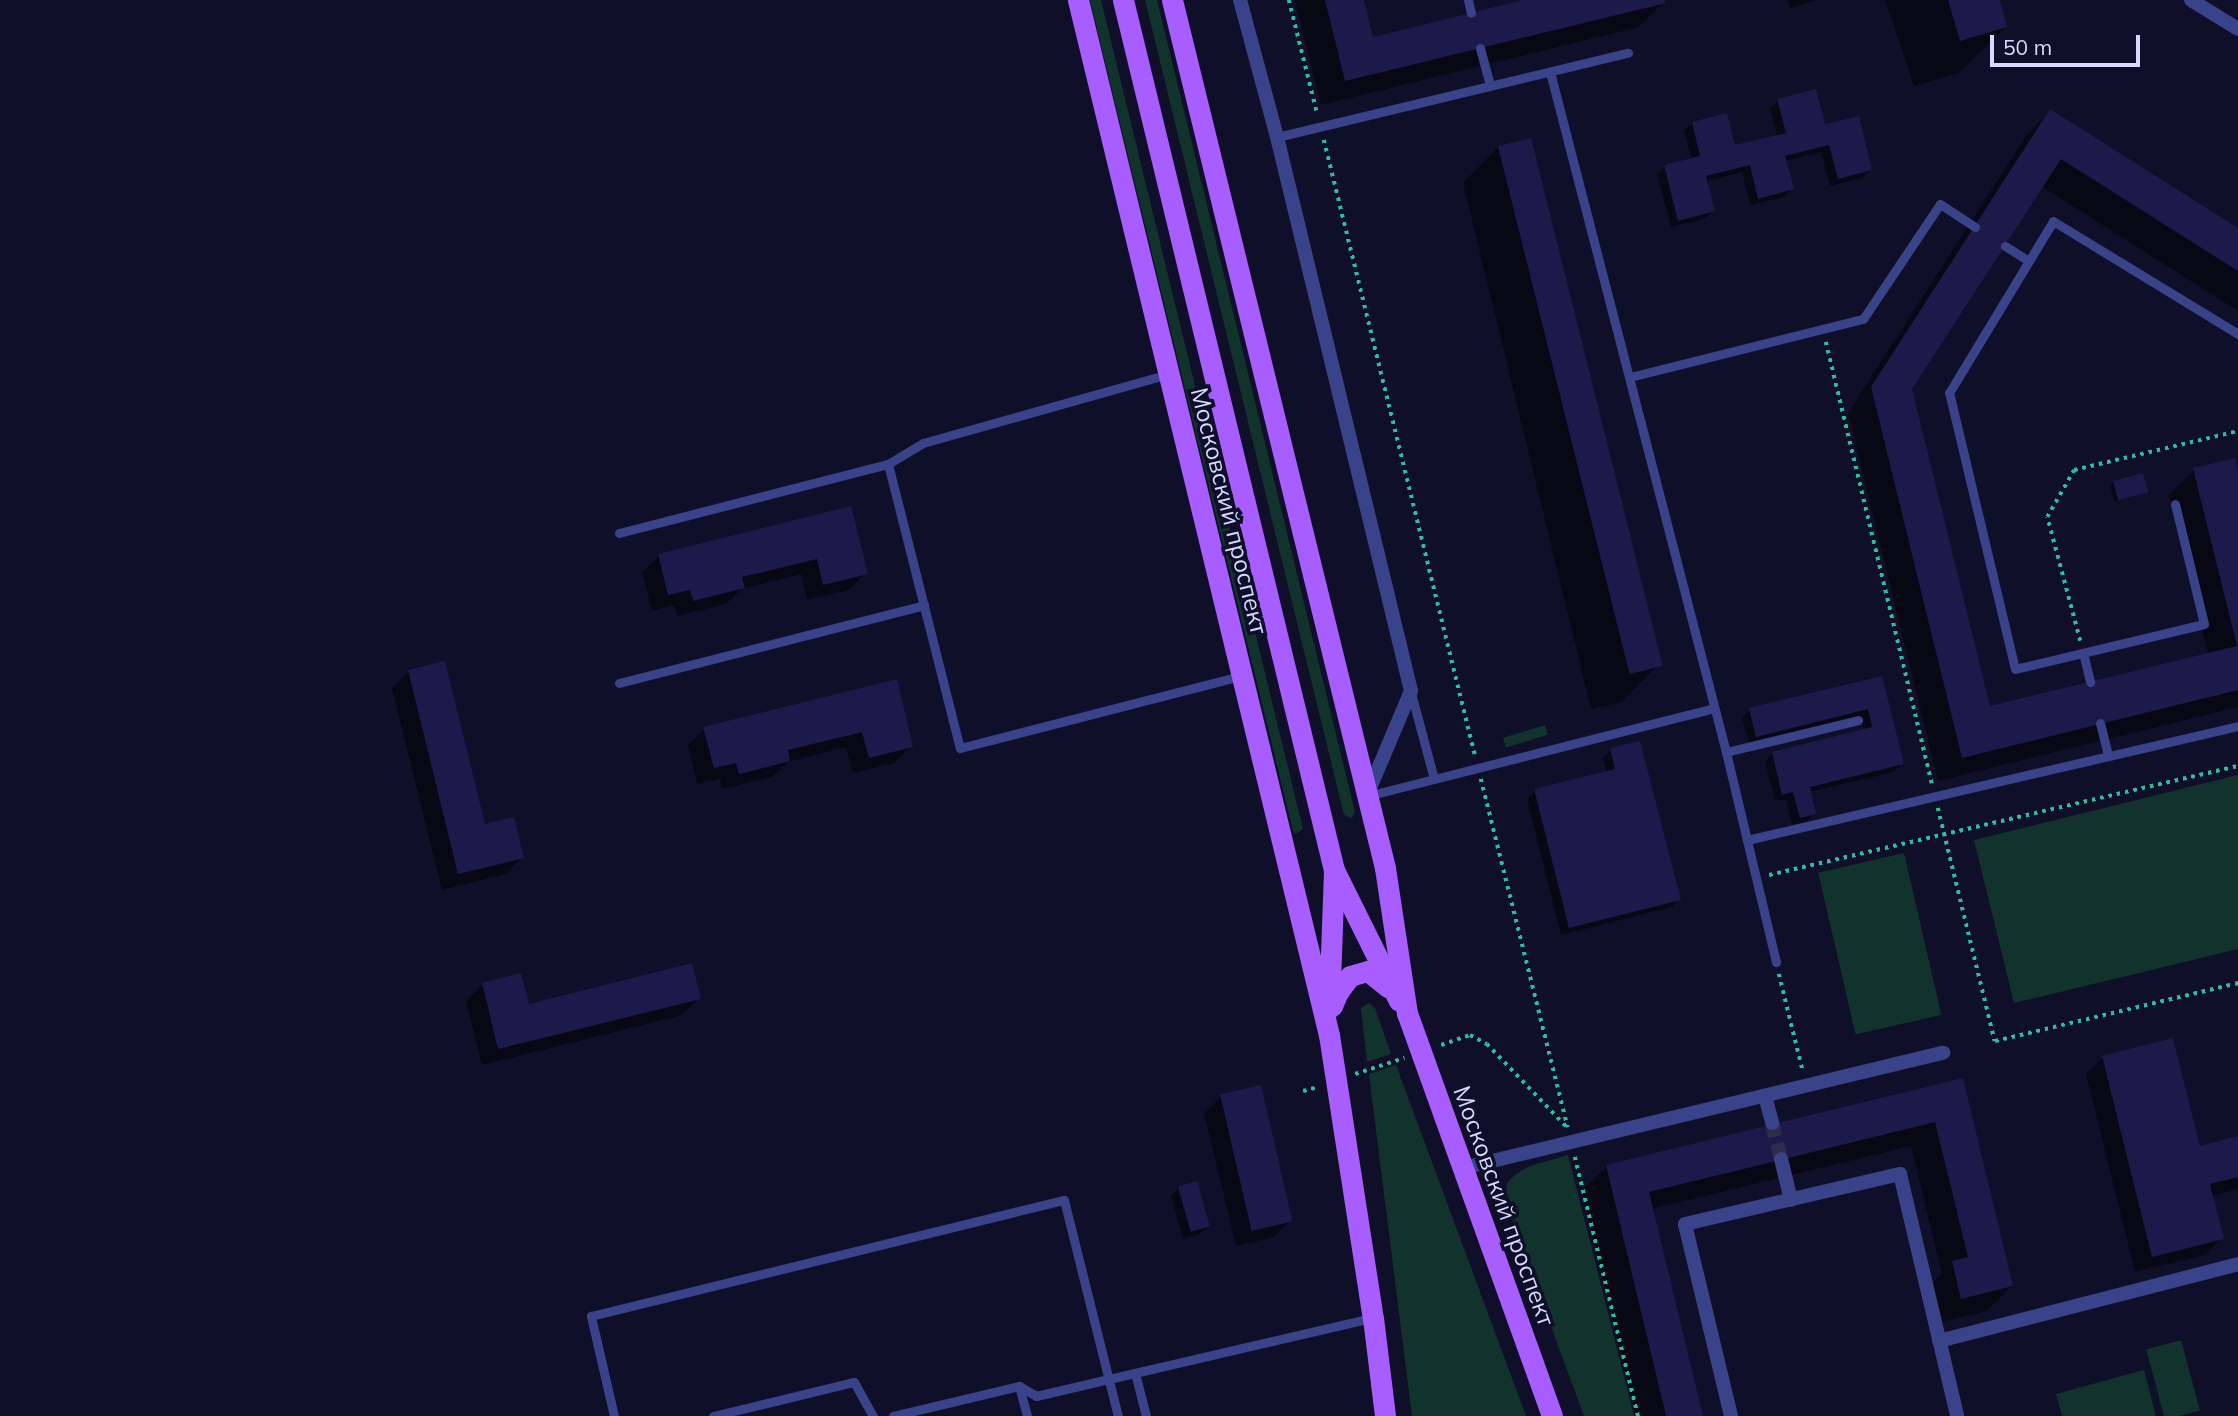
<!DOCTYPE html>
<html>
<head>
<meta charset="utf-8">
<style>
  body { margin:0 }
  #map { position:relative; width:2238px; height:1416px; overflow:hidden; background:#0f0f29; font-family:Mulish,sans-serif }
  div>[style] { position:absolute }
  .green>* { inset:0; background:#12332c; transform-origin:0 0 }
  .shadow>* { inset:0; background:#0007 }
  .building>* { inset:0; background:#1c1a4a; transform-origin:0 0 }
  .street-tunnel>* { height:14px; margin-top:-7px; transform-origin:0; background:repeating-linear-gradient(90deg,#2d2d49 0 14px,transparent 0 21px) }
  .path>* { height:3.5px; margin-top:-1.75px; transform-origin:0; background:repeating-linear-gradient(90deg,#2cbe9d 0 3.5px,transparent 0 8.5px) }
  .lane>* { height:9px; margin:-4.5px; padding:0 4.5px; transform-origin:4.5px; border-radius:4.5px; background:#394389 }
  .street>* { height:14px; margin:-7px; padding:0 7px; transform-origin:7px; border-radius:7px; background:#394389 }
  .primary>* { height:21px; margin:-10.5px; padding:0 10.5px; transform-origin:10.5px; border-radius:10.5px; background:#a85eff }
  span { translate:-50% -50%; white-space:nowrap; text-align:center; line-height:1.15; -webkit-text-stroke:7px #0f0f29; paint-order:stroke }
  .street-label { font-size:24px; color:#d7d9ff }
  .scale { position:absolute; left:1990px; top:35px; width:150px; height:32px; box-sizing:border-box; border:4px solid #d7d9ff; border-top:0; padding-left:9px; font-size:21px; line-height:24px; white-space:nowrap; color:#d7d9ff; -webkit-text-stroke:5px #0f0f29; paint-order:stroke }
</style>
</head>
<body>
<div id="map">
  <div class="green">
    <div style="clip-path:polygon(1090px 0,1101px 0,1303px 829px,1296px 834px,1293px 831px)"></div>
    <div style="clip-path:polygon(1145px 0,1157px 0,1355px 812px,1352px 818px,1344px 815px)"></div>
    <div style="left:1545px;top:725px;width:10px;height:44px;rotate:73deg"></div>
    <div style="clip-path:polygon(2238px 775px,2238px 949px,2014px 1003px,1974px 840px)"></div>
    <div style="left:1904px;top:853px;width:166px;height:88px;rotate:77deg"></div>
    <div style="clip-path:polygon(1369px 1003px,1375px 1008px,1391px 1054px,1367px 1062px,1361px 1008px)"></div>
    <div style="clip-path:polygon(1396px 1065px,1526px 1416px,1412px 1416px,1369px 1074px)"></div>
    <div style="clip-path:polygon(1568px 1155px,1634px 1416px,1584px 1416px,1505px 1201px,1507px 1183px,1516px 1174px,1530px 1166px)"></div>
    <div style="left:2181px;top:1340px;width:73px;height:36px;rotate:75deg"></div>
    <div style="clip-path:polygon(2144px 1370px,2156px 1416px,2062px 1416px,2056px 1394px)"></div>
  </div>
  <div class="shadow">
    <div style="clip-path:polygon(1295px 0,1362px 0,1372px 39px,1531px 0,1664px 2px,1639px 27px,1321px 105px)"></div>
    <div style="clip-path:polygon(1787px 0,1817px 0,1790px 8px)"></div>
    <div style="clip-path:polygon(1885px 0,1998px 0,2006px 27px,1959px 73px,1914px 86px)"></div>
    <div style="clip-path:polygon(1778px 100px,1824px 126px,1870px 170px,1862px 178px,1830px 186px,1821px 152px,1785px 161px,1792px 189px,1784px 197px,1750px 205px,1742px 172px,1706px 181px,1713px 211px,1705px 219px,1671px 227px,1657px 174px,1665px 166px,1692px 160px,1684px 131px,1692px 123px,1734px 147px,1777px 136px,1770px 108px)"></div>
    <div style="clip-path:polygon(2050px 111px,2238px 230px,2238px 311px,2041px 186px,1910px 389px,1989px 708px,2208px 654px,2169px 494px,2194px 470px,2238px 479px,2238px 707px,1938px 781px,1848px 413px,2026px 136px)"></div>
    <div style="clip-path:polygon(1498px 147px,1657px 666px,1622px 702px,1591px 709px,1463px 183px)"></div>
    <div style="clip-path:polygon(2114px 482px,2146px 492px,2114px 502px,2110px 485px)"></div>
    <div style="clip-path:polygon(850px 508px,866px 573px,849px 590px,807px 600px,801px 574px,742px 589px,726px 604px,677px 616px,674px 605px,652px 611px,642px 572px,659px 556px)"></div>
    <div style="clip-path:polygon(409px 671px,484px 826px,522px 857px,506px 874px,442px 890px,392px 688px)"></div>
    <div style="clip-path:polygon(1881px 678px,1902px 764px,1894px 772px,1809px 792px,1814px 813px,1807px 821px,1792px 825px,1786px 799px,1775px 801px,1765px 761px,1773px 753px,1864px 731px,1860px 716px,1749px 743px,1742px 718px,1750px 710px)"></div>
    <div style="clip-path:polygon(895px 681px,911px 746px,895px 763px,853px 773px,846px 747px,788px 762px,772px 777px,722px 789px,720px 779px,697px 784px,688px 745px,704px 729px)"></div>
    <div style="clip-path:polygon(1611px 750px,1679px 899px,1672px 907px,1561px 935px,1527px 799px,1535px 791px,1607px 773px,1603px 758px)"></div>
    <div style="clip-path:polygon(483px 984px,528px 1006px,699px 998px,682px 1015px,482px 1065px,466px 1001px)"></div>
    <div style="clip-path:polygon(2103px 1057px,2199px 1148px,2238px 1138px,2238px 1189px,2211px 1196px,2222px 1238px,2205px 1255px,2135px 1272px,2086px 1074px)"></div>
    <div style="clip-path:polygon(1962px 1080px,2012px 1286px,1987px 1311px,1937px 1323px,1928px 1287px,1942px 1274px,1911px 1146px,1651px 1209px,1701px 1416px,1636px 1416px,1582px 1191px,1607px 1166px)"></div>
    <div style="clip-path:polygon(1221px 1097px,1291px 1220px,1274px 1237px,1236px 1246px,1204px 1113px)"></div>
    <div style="clip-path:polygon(1179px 1188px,1208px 1226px,1200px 1234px,1183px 1239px,1171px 1196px)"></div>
  </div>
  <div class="building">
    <div style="clip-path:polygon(1325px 0,1364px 0,1373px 37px,1523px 0,1665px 0,1666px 3px,1345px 81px)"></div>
    <div style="clip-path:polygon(1948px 0,2000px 0,2007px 27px,1960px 41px)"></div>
    <div style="clip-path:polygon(1816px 89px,1825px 124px,1859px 116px,1872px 170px,1838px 179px,1829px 145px,1785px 156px,1794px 189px,1758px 199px,1750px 165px,1706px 176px,1715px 211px,1678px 221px,1664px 165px,1700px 156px,1692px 122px,1727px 113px,1735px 145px,1786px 133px,1777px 99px)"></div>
    <div style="clip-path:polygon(2050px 109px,2238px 228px,2238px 271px,2061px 159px,1912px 389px,1990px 706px,2237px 646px,2193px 468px,2235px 458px,2238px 471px,2238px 690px,1962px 758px,1871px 387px)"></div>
    <div style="left:1531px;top:138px;width:544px;height:34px;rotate:76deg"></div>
    <div style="left:2143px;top:473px;width:20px;height:31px;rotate:75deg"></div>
    <div style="clip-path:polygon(851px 506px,868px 574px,823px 585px,817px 559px,742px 577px,745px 588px,693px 601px,690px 590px,668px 595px,658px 554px)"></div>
    <div style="clip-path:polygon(445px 661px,485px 824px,514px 817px,524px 858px,458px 874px,408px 670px)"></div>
    <div style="clip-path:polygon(1882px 676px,1904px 764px,1810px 787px,1816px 814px,1800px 818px,1793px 792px,1782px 795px,1772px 752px,1872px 727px,1868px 709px,1756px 737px,1749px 708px)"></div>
    <div style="clip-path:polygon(897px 679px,913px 747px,869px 758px,862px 732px,788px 750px,790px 761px,739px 774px,736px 763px,714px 768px,703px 727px)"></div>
    <div style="clip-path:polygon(1640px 741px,1681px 900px,1569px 928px,1534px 789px,1615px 769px,1610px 748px)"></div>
    <div style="clip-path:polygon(692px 963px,701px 999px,498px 1049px,482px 983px,521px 973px,529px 1004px)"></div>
    <div style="clip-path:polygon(2173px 1038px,2200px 1146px,2238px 1136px,2238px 1177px,2210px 1184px,2224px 1239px,2152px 1257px,2102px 1056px)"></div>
    <div style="clip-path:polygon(1963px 1078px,2013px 1286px,1961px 1299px,1952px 1261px,1968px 1257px,1935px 1122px,1649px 1192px,1703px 1416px,1666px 1416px,1606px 1165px)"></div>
    <div style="left:1261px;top:1085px;width:140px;height:42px;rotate:77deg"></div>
    <div style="left:1197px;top:1181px;width:47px;height:20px;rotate:74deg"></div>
  </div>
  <div class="street-tunnel">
    <div style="left:1772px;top:1123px;width:37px;rotate:76deg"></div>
  </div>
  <div class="path">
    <div style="left:1289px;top:0;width:115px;rotate:76deg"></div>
    <div style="left:1324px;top:140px;width:633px;rotate:76.21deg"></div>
    <div style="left:1826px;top:342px;width:454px;rotate:76.5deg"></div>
    <div style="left:2080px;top:641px;width:128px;rotate:-104.9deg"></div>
    <div style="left:2047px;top:517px;width:54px;rotate:-60.1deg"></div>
    <div style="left:2074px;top:470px;width:169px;rotate:-13.4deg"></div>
    <div style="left:1481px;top:779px;width:359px;rotate:76deg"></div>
    <div style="left:1938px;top:808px;width:240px;rotate:76.3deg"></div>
    <div style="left:1995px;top:1041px;width:250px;rotate:-13.4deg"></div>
    <div style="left:1769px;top:875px;width:481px;rotate:-13.1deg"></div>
    <div style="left:1779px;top:974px;width:101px;rotate:76.2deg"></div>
    <div style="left:1441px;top:1045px;width:31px;rotate:-19deg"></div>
    <div style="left:1470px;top:1035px;width:19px;rotate:28deg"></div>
    <div style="left:1487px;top:1044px;width:114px;rotate:46.1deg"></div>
    <div style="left:1355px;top:1074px;width:52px;rotate:-18.1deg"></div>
    <div style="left:1303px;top:1091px;width:16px;rotate:-15deg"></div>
    <div style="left:1575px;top:1157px;width:267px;rotate:76.3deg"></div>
  </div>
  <div class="lane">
    <div style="left:1468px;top:0;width:13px;rotate:77deg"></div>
    <div style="left:1480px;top:48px;width:39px;rotate:75deg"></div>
    <div style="left:1550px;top:72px;width:702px;rotate:75.49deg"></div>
    <div style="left:1726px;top:752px;width:216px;rotate:76.6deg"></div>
    <div style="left:1277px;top:137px;width:361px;rotate:-13.5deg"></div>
    <div style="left:2005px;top:246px;width:26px;rotate:32deg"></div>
    <div style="left:1630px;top:377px;width:240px;rotate:-14deg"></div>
    <div style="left:1863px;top:319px;width:138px;rotate:-56.2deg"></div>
    <div style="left:1940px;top:204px;width:42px;rotate:33.3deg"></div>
    <div style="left:888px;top:464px;width:41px;rotate:-31deg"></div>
    <div style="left:923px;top:443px;width:255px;rotate:-15.7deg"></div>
    <div style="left:2175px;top:504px;width:123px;rotate:76.4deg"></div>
    <div style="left:2204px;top:624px;width:194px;rotate:166.6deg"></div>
    <div style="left:2015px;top:669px;width:284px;rotate:-103.4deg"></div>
    <div style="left:1949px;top:393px;width:201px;rotate:-58.8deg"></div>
    <div style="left:2053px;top:221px;width:217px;rotate:31.4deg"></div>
    <div style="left:619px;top:533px;width:278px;rotate:-14.4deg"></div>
    <div style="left:888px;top:464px;width:293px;rotate:75.8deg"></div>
    <div style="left:960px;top:748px;width:290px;rotate:-14.4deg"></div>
    <div style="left:2083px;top:653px;width:30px;rotate:76deg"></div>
    <div style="left:619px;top:683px;width:315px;rotate:-14.3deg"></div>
    <div style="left:1411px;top:693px;width:89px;rotate:75deg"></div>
    <div style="left:2100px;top:723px;width:34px;rotate:76deg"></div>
    <div style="left:1726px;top:752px;width:136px;rotate:-13.6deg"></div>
    <div style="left:1367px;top:796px;width:358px;rotate:-14.2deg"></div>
    <div style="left:1747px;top:840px;width:504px;rotate:-13.07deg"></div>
    <div style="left:1135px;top:1373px;width:44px;rotate:75.7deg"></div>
    <div style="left:1019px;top:1386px;width:31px;rotate:75deg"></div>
    <div style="left:614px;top:1416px;width:103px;rotate:-103deg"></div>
    <div style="left:591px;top:1316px;width:487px;rotate:-13.8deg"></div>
    <div style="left:1064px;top:1200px;width:223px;rotate:76deg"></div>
    <div style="left:713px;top:1416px;width:145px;rotate:-13.6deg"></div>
    <div style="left:854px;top:1382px;width:39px;rotate:61deg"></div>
    <div style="left:893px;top:1416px;width:130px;rotate:-13.4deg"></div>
    <div style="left:1019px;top:1386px;width:20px;rotate:30deg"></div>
    <div style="left:1036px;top:1396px;width:344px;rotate:-13.1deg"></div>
  </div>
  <div class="street">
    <div style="left:1240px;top:0;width:142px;rotate:74.9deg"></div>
    <div style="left:1277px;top:137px;width:570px;rotate:76.4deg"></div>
    <div style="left:1411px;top:691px;width:113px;rotate:112.9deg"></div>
    <div style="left:2191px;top:0;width:55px;rotate:31.7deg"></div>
    <div style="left:1765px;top:1096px;width:28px;rotate:75deg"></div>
    <div style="left:1781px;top:1159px;width:42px;rotate:76.3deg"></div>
    <div style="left:1463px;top:1168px;width:494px;rotate:-13.5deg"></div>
    <div style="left:1939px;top:1341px;width:309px;rotate:-14.4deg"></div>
    <div style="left:1731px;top:1416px;width:197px;rotate:-103.5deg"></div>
    <div style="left:1685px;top:1224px;width:221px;rotate:-13.1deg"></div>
    <div style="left:1900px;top:1174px;width:249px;rotate:76.7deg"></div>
  </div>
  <div class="primary">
    <div style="left:1078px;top:0;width:1065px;rotate:76.37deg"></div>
    <div style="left:1329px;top:1035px;width:286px;rotate:81.2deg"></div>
    <div style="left:1373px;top:1318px;width:99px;rotate:83deg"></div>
    <div style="left:1123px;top:0;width:895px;rotate:76.37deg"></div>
    <div style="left:1334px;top:870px;width:146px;rotate:63.6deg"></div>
    <div style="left:1172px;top:0;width:894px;rotate:76.21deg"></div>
    <div style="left:1385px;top:868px;width:147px;rotate:81.4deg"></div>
    <div style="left:1407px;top:1013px;width:428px;rotate:70.2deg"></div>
    <div style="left:1332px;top:1006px;width:15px;rotate:-67deg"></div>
    <div style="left:1338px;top:992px;width:20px;rotate:-53deg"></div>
    <div style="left:1350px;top:976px;width:19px;rotate:-16deg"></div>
    <div style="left:1368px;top:971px;width:26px;rotate:39deg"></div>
    <div style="left:1329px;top:1008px;width:136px;rotate:-87.9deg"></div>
  </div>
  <div class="street-label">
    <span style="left:1229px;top:511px;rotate:76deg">Московский проспект</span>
    <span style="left:1504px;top:1206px;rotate:70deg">Московский проспект</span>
  </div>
  <div class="scale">50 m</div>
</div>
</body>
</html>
